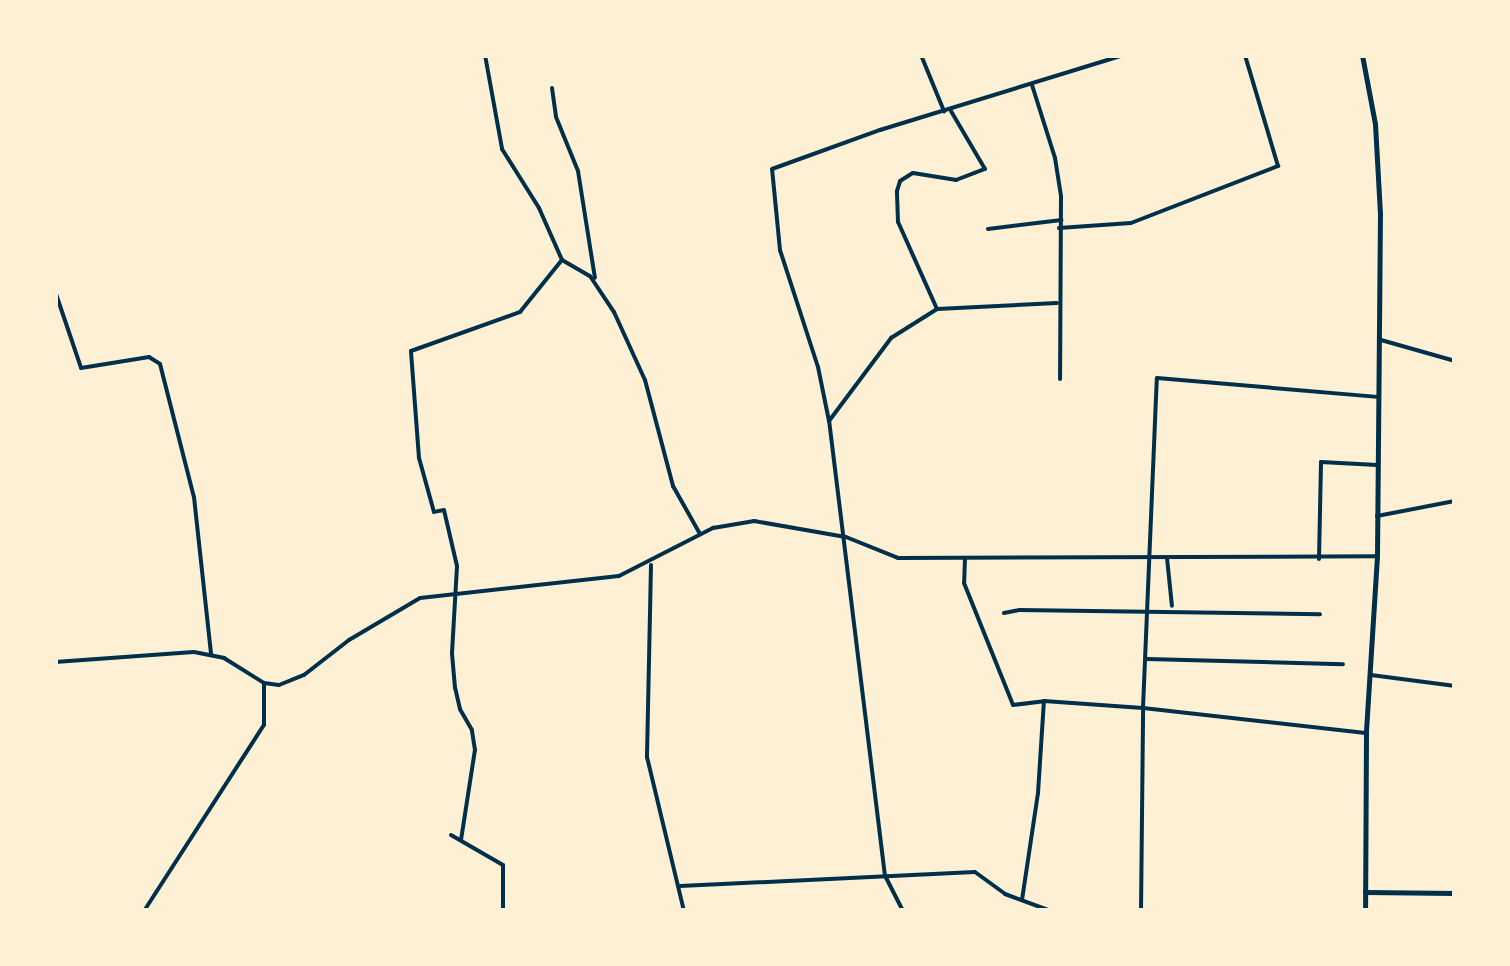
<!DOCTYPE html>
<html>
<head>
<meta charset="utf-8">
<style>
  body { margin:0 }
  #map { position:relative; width:1510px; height:966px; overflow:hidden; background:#fdf0d5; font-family:"Varela Round",sans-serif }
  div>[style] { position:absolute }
  .minor>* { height:4px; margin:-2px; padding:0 2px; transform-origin:2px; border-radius:2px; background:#003049 }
  .secondary>* { height:5px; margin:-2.5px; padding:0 2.5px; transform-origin:2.5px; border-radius:2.5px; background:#003049 }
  span { translate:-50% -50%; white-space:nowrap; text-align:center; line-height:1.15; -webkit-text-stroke:9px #fdf0d5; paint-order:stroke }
  .frame { position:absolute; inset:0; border:58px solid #fdf0d5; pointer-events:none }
</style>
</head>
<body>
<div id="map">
  <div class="minor">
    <div style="left:485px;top:55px;width:96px;rotate:79.7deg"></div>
    <div style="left:502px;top:149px;width:70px;rotate:57.9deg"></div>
    <div style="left:539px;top:208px;width:57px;rotate:66.1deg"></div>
    <div style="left:562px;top:260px;width:32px;rotate:30deg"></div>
    <div style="left:590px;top:276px;width:43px;rotate:56.3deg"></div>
    <div style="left:614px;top:312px;width:75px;rotate:65.5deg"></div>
    <div style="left:645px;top:380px;width:110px;rotate:75.2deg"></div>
    <div style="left:673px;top:486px;width:55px;rotate:60.6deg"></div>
    <div style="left:921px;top:55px;width:61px;rotate:67.7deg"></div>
    <div style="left:1032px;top:85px;width:77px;rotate:72.5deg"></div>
    <div style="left:1055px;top:158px;width:39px;rotate:81deg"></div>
    <div style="left:1061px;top:197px;width:182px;rotate:90.3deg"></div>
    <div style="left:552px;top:88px;width:29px;rotate:82deg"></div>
    <div style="left:556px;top:117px;width:58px;rotate:67.8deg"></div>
    <div style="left:578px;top:171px;width:108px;rotate:81deg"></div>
    <div style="left:1059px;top:228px;width:72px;rotate:-4deg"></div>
    <div style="left:1131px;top:223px;width:158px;rotate:-21.2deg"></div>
    <div style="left:1278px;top:166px;width:116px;rotate:-106.6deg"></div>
    <div style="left:988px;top:229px;width:74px;rotate:-7deg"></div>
    <div style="left:55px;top:291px;width:81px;rotate:71.3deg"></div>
    <div style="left:81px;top:368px;width:69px;rotate:-9.2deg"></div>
    <div style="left:149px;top:357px;width:13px;rotate:32deg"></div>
    <div style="left:160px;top:364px;width:137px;rotate:75.7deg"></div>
    <div style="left:194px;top:497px;width:158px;rotate:83.8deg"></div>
    <div style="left:937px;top:309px;width:95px;rotate:-114.1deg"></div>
    <div style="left:898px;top:222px;width:31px;rotate:-92deg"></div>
    <div style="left:897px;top:191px;width:10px;rotate:-73deg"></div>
    <div style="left:900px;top:181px;width:15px;rotate:-32deg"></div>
    <div style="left:913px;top:173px;width:44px;rotate:9.2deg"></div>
    <div style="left:956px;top:180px;width:31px;rotate:-21deg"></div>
    <div style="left:985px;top:169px;width:67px;rotate:-120.4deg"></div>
    <div style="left:1381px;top:340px;width:77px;rotate:15.8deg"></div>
    <div style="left:829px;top:421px;width:104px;rotate:-53.2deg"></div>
    <div style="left:891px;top:338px;width:54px;rotate:-32.2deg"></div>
    <div style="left:937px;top:309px;width:120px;rotate:-2.9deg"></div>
    <div style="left:1377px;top:516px;width:79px;rotate:-10.9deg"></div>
    <div style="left:965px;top:558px;width:25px;rotate:92deg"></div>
    <div style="left:964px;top:583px;width:131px;rotate:68.1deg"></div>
    <div style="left:1013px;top:705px;width:31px;rotate:-7deg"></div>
    <div style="left:1044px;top:701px;width:99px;rotate:4deg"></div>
    <div style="left:1143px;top:708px;width:224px;rotate:6.4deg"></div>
    <div style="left:1167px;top:558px;width:48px;rotate:84.1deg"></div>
    <div style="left:1319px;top:559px;width:97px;rotate:-88.8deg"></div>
    <div style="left:1321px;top:462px;width:56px;rotate:3.1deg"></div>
    <div style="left:651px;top:565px;width:192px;rotate:91.2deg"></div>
    <div style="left:647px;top:757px;width:158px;rotate:76.5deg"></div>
    <div style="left:1004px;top:613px;width:15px;rotate:-11deg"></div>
    <div style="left:1019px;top:610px;width:301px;rotate:0.8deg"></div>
    <div style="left:1147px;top:659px;width:196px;rotate:1.5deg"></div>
    <div style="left:55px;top:662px;width:139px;rotate:-4.1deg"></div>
    <div style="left:194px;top:652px;width:31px;rotate:11deg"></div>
    <div style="left:224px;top:658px;width:47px;rotate:32deg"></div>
    <div style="left:264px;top:683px;width:15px;rotate:8deg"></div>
    <div style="left:279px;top:685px;width:27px;rotate:-22deg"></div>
    <div style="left:304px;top:675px;width:57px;rotate:-37.9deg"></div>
    <div style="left:349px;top:640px;width:82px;rotate:-30.6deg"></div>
    <div style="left:420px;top:598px;width:200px;rotate:-6.3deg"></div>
    <div style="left:619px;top:576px;width:106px;rotate:-27.1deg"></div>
    <div style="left:713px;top:528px;width:42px;rotate:-9.7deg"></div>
    <div style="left:754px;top:521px;width:93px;rotate:9.9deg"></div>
    <div style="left:846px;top:537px;width:56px;rotate:22deg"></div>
    <div style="left:898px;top:558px;width:479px;rotate:-0.2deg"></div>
    <div style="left:1371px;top:675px;width:85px;rotate:7.5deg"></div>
    <div style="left:451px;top:835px;width:60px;rotate:30deg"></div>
    <div style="left:503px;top:865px;width:46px;rotate:90deg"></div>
    <div style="left:461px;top:840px;width:91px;rotate:-81.2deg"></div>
    <div style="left:475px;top:750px;width:20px;rotate:-99deg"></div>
    <div style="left:472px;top:730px;width:24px;rotate:-120deg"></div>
    <div style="left:460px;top:709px;width:22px;rotate:-103deg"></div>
    <div style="left:455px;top:688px;width:35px;rotate:-95deg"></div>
    <div style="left:452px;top:653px;width:87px;rotate:-86.7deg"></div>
    <div style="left:457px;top:566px;width:57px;rotate:-103.1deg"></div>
    <div style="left:444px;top:510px;width:10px;rotate:169deg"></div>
    <div style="left:434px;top:512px;width:56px;rotate:-105.5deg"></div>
    <div style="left:419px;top:458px;width:107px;rotate:-94.3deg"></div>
    <div style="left:411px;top:351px;width:116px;rotate:-19.7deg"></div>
    <div style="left:520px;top:312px;width:67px;rotate:-51.1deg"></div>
    <div style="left:680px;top:886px;width:295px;rotate:-2.7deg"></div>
    <div style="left:975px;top:872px;width:37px;rotate:36deg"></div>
    <div style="left:1005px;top:894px;width:49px;rotate:20.3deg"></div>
    <div style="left:1022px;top:900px;width:108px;rotate:-81.5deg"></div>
    <div style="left:1038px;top:793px;width:92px;rotate:-86.3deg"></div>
    <div style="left:144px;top:911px;width:221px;rotate:-57.2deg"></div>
    <div style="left:264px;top:725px;width:42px;rotate:-90deg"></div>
    <div style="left:903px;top:911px;width:39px;rotate:-117deg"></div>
    <div style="left:885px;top:876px;width:458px;rotate:-97deg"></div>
    <div style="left:829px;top:421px;width:55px;rotate:-101.5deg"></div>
    <div style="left:818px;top:367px;width:123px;rotate:-108deg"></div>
    <div style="left:780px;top:250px;width:81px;rotate:-95.6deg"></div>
    <div style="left:772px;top:169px;width:115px;rotate:-19.9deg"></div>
    <div style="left:880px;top:130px;width:255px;rotate:-17.1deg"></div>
    <div style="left:1099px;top:911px;width:40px"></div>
    <div style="left:1141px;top:911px;width:203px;rotate:-89.4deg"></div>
    <div style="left:1143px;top:708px;width:330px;rotate:-87.6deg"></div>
    <div style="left:1157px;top:378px;width:221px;rotate:4.9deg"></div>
  </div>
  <div class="secondary">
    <div style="left:1362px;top:55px;width:70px;rotate:79.3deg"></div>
    <div style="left:1375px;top:124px;width:89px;rotate:86.8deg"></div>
    <div style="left:1380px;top:213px;width:343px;rotate:90.5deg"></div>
    <div style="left:1377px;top:556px;width:177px;rotate:93.6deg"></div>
    <div style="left:1366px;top:733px;width:178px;rotate:90.3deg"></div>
    <div style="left:1365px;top:892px;width:90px;rotate:0.6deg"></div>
  </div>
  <div class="frame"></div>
</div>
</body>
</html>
